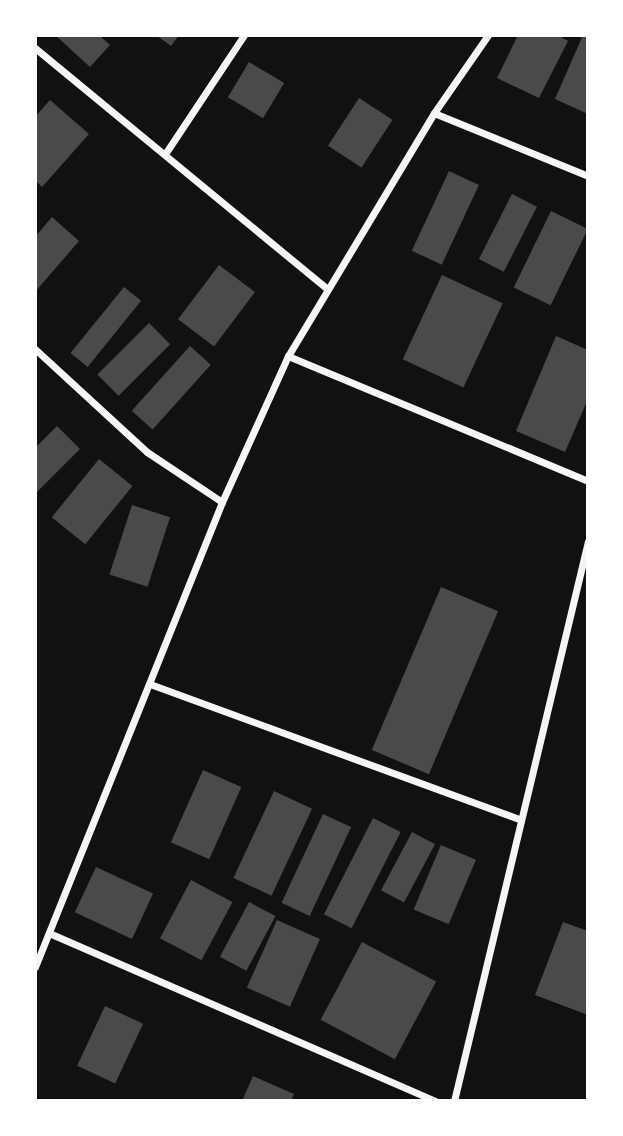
<!DOCTYPE html>
<html>
<head>
<meta charset="utf-8">
<style>
  body { margin:0 }
  #map { position:relative; width:623px; height:1136px; overflow:hidden; background:#111; font-family:"Archivo Narrow",sans-serif }
  div>[style] { position:absolute }
  .building>* { inset:0; background:#4a4a4a; transform-origin:0 0 }
  .minor>* { height:7px; margin:-3.5px; padding:0 3.5px; transform-origin:3.5px; border-radius:3.5px; background:#f5f5f5 }
  span { translate:-50% -50%; white-space:nowrap; text-align:center; line-height:1.15; -webkit-text-stroke:7px #fff; paint-order:stroke }
  .frame { position:absolute; inset:0; border:37px solid #fff; pointer-events:none }
</style>
</head>
<body>
<div id="map">
  <div class="building">
    <div style="clip-path:polygon(55px 35px,99px 35px,110px 45px,90px 67px)"></div>
    <div style="clip-path:polygon(156px 35px,179px 35px,171px 46px)"></div>
    <div style="clip-path:polygon(518px 35px,557px 35px,568px 41px,539px 98px,497px 78px)"></div>
    <div style="clip-path:polygon(583px 35px,588px 36px,588px 114px,555px 99px)"></div>
    <div style="left:249px;top:62px;width:41px;height:41px;rotate:31deg"></div>
    <div style="left:359px;top:98px;width:40px;height:57px;rotate:33deg"></div>
    <div style="clip-path:polygon(50px 100px,89px 134px,42px 187px,35px 180px,35px 117px)"></div>
    <div style="left:449px;top:171px;width:33px;height:88px;rotate:25deg"></div>
    <div style="left:512px;top:194px;width:28px;height:73px;rotate:27deg"></div>
    <div style="left:551px;top:211px;width:41px;height:85px;rotate:26deg"></div>
    <div style="clip-path:polygon(52px 217px,79px 241px,35px 292px,35px 237px)"></div>
    <div style="left:219px;top:265px;width:45px;height:68px;rotate:37deg"></div>
    <div style="left:442px;top:275px;width:67px;height:93px;rotate:25deg"></div>
    <div style="left:124px;top:287px;width:22px;height:85px;rotate:39deg"></div>
    <div style="left:149px;top:323px;width:30px;height:73px;rotate:45deg"></div>
    <div style="clip-path:polygon(556px 336px,588px 350px,588px 399px,565px 452px,516px 431px)"></div>
    <div style="left:190px;top:346px;width:28px;height:87px;rotate:42deg"></div>
    <div style="clip-path:polygon(57px 426px,80px 449px,35px 494px,35px 448px)"></div>
    <div style="left:99px;top:459px;width:43px;height:75px;rotate:39deg"></div>
    <div style="left:132px;top:505px;width:40px;height:73px;rotate:18deg"></div>
    <div style="left:441px;top:587px;width:62px;height:177px;rotate:23deg"></div>
    <div style="left:203px;top:770px;width:42px;height:79px;rotate:24deg"></div>
    <div style="left:274px;top:791px;width:42px;height:96px;rotate:25deg"></div>
    <div style="left:323px;top:814px;width:31px;height:98px;rotate:25deg"></div>
    <div style="left:373px;top:818px;width:31px;height:108px;rotate:27deg"></div>
    <div style="left:412px;top:832px;width:26px;height:66px;rotate:28deg"></div>
    <div style="left:441px;top:845px;width:38px;height:70px;rotate:23deg"></div>
    <div style="left:96px;top:867px;width:63px;height:50px;rotate:25deg"></div>
    <div style="left:191px;top:880px;width:47px;height:66px;rotate:28deg"></div>
    <div style="left:249px;top:902px;width:30px;height:62px;rotate:28deg"></div>
    <div style="left:277px;top:920px;width:47px;height:74px;rotate:24deg"></div>
    <div style="clip-path:polygon(563px 922px,588px 931px,588px 1015px,535px 995px)"></div>
    <div style="left:362px;top:942px;width:84px;height:88px;rotate:28deg"></div>
    <div style="left:105px;top:1006px;width:42px;height:66px;rotate:25deg"></div>
    <div style="clip-path:polygon(253px 1076px,294px 1094px,291px 1101px,242px 1101px)"></div>
  </div>
  <div class="minor">
    <div style="left:35px;top:48px;width:377px;rotate:39.5deg"></div>
    <div style="left:434px;top:113px;width:166px;rotate:22.2deg"></div>
    <div style="left:165px;top:154px;width:143px;rotate:-56.4deg"></div>
    <div style="left:35px;top:349px;width:152px;rotate:42.6deg"></div>
    <div style="left:147px;top:452px;width:90px;rotate:33.7deg"></div>
    <div style="left:288px;top:356px;width:325px;rotate:22.6deg"></div>
    <div style="left:150px;top:684px;width:395px;rotate:20.1deg"></div>
    <div style="left:49px;top:933px;width:421px;rotate:23.5deg"></div>
    <div style="left:35px;top:967px;width:501px;rotate:-68.09deg"></div>
    <div style="left:222px;top:502px;width:160px;rotate:-65.7deg"></div>
    <div style="left:288px;top:356px;width:283px;rotate:-59deg"></div>
    <div style="left:434px;top:113px;width:95px;rotate:-55.3deg"></div>
    <div style="left:454px;top:1101px;width:576px;rotate:-76.54deg"></div>
  </div>
  <div class="frame"></div>
</div>
</body>
</html>
